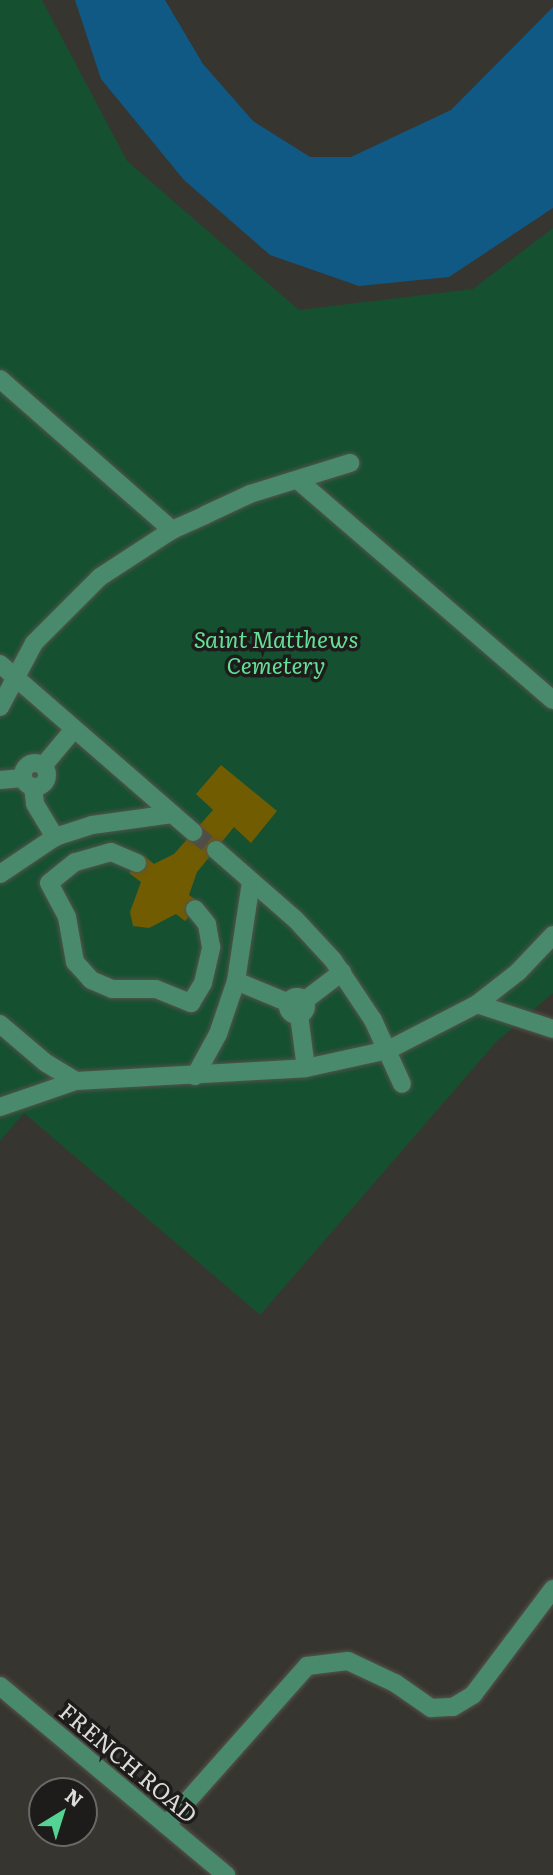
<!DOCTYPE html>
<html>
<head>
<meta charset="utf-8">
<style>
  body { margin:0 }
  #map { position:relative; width:553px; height:1875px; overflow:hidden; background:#37352f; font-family:Literata,serif }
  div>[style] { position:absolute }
  .green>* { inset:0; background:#155130 }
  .water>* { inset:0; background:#115985 }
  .building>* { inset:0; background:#725c01 }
  .minor-tunnel>* { height:18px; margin-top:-9px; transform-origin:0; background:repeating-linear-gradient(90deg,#504e48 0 18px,transparent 0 27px) }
  .roads { filter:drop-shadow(0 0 2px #55534d) drop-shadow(0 0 2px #55534d) }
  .minor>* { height:18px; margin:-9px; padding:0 9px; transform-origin:9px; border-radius:9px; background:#4a8a6c }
  .minor>.ring { margin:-9px; padding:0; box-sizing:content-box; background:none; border:18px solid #4a8a6c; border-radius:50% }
  span { translate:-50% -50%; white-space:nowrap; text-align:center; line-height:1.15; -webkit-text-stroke:7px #1d1c1a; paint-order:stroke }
  .park-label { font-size:23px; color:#64df96; font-style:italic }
  .street-label { font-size:23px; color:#dcdbd7 }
  .north { position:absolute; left:28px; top:1777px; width:70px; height:70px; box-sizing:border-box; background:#1d1c1a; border:2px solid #696866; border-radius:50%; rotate:38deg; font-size:19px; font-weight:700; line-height:28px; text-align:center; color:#dcdbd7 }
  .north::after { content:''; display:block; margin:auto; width:24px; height:32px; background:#55d395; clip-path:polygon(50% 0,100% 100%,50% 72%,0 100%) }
</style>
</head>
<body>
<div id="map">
  <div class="green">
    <div style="clip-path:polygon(0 0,42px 0,127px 161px,299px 310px,473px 289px,553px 228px,553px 993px,496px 1042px,260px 1315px,24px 1113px,0 1141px)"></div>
  </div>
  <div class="water">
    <div style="clip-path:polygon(75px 0,165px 0,203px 64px,253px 121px,310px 157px,351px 157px,451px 110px,553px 7px,553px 208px,449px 277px,359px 286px,270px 255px,184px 180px,101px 79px)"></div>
  </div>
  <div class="building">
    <div style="clip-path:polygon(221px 765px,277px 811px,251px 843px,234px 827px,197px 872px,189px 895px,200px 903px,185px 921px,176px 914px,149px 928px,133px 926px,130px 912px,141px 882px,129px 873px,143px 855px,154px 864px,174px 854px,213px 810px,196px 794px)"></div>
  </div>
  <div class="minor-tunnel">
    <div style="left:193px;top:832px;width:29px;rotate:38deg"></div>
  </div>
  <div class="roads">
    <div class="minor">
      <div style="left:0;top:379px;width:229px;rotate:41.3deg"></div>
      <div style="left:299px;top:481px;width:335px;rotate:40.8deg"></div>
      <div style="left:0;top:664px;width:256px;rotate:41deg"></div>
      <div style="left:0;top:707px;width:72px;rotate:-62deg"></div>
      <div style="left:34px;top:643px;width:93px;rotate:-45deg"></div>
      <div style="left:100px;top:577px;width:86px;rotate:-33.1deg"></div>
      <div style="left:172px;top:530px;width:36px;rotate:-24deg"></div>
      <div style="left:205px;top:515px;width:50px;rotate:-25deg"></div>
      <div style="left:250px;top:494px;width:105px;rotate:-17.2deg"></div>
      <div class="ring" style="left:23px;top:763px;width:6px;height:6px"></div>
      <div style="left:43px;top:766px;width:48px;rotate:-50deg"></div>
      <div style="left:0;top:780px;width:23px;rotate:-5deg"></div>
      <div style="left:33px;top:787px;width:17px;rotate:83deg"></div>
      <div style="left:35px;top:804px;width:39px;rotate:59deg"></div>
      <div style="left:216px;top:850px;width:106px;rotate:41.2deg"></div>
      <div style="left:296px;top:920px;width:54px;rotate:47.2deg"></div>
      <div style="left:333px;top:960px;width:72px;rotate:56.3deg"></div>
      <div style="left:373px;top:1020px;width:70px;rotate:65.6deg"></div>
      <div style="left:137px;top:863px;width:28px;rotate:-157deg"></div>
      <div style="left:111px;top:852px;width:37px;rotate:164deg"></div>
      <div style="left:75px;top:862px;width:33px;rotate:141deg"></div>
      <div style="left:49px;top:883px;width:38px;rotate:62deg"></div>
      <div style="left:67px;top:917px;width:46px;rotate:79.9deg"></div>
      <div style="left:75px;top:962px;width:24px;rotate:48deg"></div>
      <div style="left:91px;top:980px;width:23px;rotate:23deg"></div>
      <div style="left:112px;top:989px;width:44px"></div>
      <div style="left:156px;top:989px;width:38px;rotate:22deg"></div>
      <div style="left:191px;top:1003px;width:23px;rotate:-59deg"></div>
      <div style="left:203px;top:983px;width:37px;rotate:-77deg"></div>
      <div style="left:211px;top:947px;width:23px;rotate:-100deg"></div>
      <div style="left:207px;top:924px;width:19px;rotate:-129deg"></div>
      <div style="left:0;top:874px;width:66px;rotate:-33.9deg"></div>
      <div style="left:55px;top:837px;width:39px;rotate:-18deg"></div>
      <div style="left:92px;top:825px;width:81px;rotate:-7.8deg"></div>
      <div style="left:236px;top:981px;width:57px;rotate:22.5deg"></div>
      <div class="ring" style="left:288px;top:997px;width:0;height:0"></div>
      <div style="left:304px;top:1001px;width:48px;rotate:-37.3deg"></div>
      <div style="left:477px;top:1004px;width:80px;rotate:18.2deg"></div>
      <div style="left:299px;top:1015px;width:53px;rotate:82.5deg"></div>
      <div style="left:0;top:1024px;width:60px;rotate:40.3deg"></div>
      <div style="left:46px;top:1063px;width:35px;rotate:31deg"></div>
      <div style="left:195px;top:1076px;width:48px;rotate:-61.3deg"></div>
      <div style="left:218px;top:1034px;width:56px;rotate:-71.2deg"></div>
      <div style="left:236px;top:981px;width:100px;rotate:-81.4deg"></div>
      <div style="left:0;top:1107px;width:80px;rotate:-18.9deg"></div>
      <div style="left:76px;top:1081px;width:230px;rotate:-3.2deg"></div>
      <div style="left:306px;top:1068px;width:84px;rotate:-12.4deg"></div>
      <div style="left:388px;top:1050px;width:100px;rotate:-27.3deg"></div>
      <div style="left:477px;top:1004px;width:52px;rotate:-38deg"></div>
      <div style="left:518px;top:972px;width:51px;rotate:-46.6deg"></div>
      <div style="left:0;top:1686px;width:295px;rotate:39.9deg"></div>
      <div style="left:166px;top:1825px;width:213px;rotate:-48.4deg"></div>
      <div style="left:307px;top:1666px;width:41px;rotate:-7deg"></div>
      <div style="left:348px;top:1661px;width:52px;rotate:25.1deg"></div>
      <div style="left:395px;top:1683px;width:44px;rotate:34.8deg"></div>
      <div style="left:431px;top:1708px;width:22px;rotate:-3deg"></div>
      <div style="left:453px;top:1707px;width:23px;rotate:-31deg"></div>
      <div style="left:473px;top:1695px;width:133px;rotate:-53deg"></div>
    </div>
  </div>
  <div class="park-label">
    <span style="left:276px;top:651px">Saint Matthews<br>Cemetery</span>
  </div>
  <div class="street-label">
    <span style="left:129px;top:1762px;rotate:40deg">FRENCH ROAD</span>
  </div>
  <div class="north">N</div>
</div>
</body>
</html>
